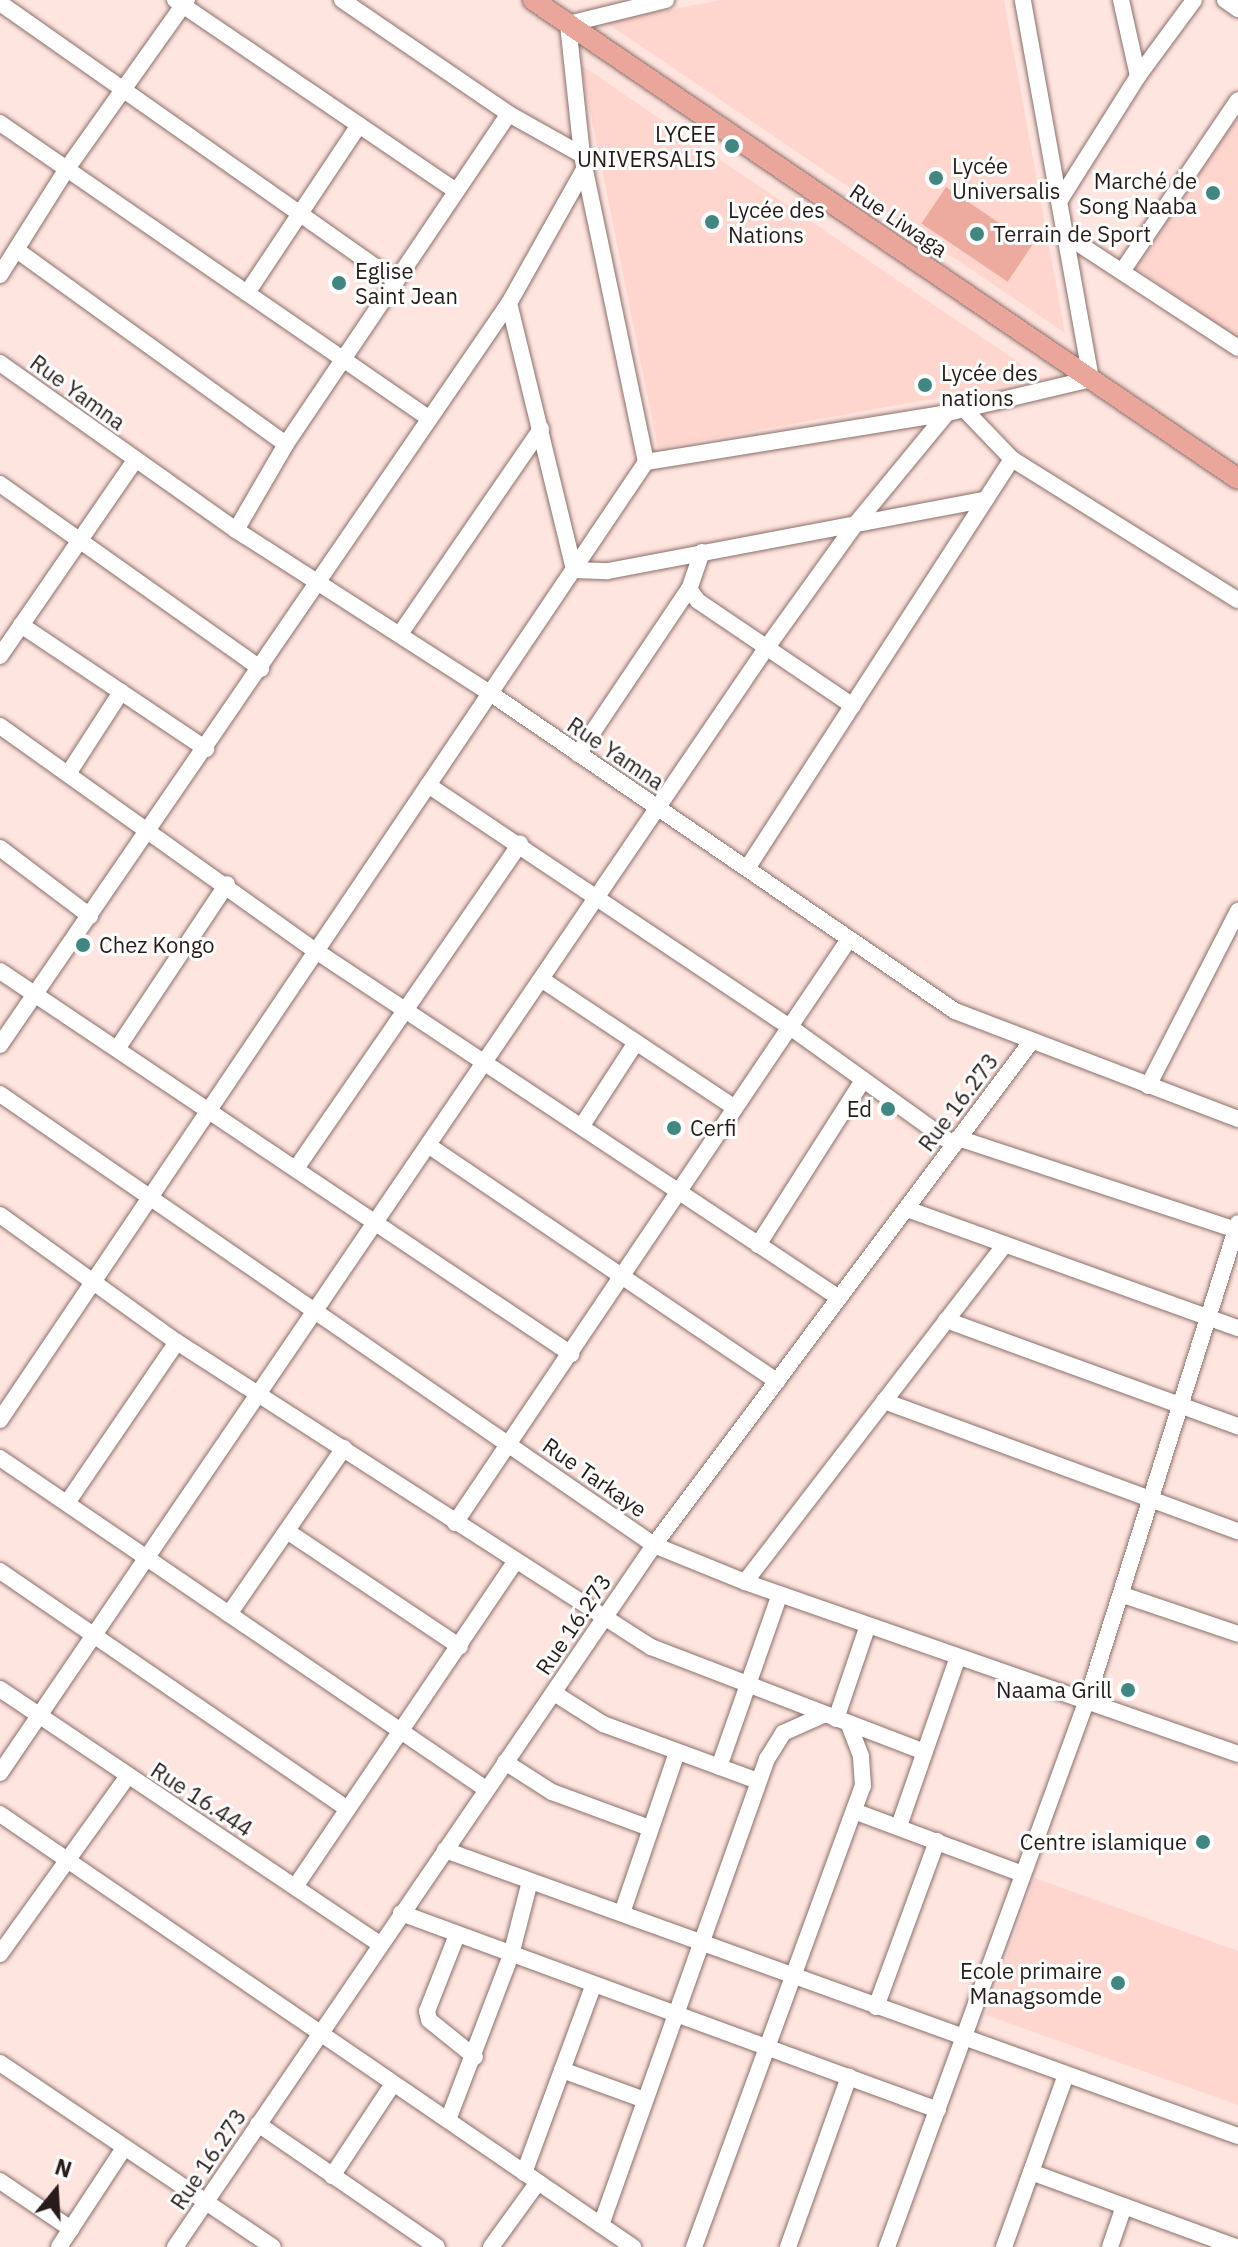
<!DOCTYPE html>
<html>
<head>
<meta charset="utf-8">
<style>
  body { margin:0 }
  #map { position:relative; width:1238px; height:2247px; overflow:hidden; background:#ffe5e0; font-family:"IBM Plex Sans",sans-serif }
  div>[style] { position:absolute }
  .built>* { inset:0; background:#fed6ce }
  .green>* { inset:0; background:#edab9f; transform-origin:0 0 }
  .roads { filter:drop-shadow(0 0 2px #8b6f6a) drop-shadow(0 0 2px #8b6f6a) }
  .minor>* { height:16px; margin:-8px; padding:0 8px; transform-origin:8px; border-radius:8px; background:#fff }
  .major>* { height:20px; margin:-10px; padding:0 10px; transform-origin:10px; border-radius:10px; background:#eba69b }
  .dots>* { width:22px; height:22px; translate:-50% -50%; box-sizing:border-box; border:4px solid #fff; border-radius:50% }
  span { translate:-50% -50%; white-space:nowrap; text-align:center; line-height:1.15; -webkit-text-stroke:6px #fff; paint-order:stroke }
  .poi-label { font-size:22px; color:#271c1a }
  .right { translate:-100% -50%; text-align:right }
  .left { translate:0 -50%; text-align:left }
  .street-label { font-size:22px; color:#271c1a }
  .north { position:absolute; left:16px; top:2151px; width:80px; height:80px; -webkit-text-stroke:6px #fff; paint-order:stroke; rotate:18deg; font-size:22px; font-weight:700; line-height:32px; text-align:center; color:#271c1a }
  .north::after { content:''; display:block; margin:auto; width:28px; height:36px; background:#271c1a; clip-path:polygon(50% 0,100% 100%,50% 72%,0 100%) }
</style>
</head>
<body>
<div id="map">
  <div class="built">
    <div style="clip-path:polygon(721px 0,1004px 0,1065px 333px,605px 22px)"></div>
    <div style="clip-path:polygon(581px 65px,1043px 379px,658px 448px)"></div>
    <div style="clip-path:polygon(1238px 117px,1238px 339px,1136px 268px)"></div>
    <div style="clip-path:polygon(1035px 1878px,1238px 1951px,1238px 2105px,986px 2015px)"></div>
  </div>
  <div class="green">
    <div style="left:946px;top:187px;width:104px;height:44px;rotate:34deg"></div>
  </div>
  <div class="roads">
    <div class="minor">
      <div style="left:175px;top:0;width:340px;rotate:34.2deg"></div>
      <div style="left:342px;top:0;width:202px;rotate:34.3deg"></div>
      <div style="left:509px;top:114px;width:84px;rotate:29.3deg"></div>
      <div style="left:1121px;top:0;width:78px;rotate:77.4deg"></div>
      <div style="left:1225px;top:0;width:16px;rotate:35deg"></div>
      <div style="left:0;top:3px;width:484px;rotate:35.1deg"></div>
      <div style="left:0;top:123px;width:518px;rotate:34.55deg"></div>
      <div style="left:586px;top:166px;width:157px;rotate:119.3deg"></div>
      <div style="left:509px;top:303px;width:275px;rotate:76.3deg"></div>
      <div style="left:574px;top:570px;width:34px;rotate:2deg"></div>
      <div style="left:608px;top:571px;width:384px;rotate:-10.7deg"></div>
      <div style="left:1060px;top:200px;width:146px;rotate:-57.8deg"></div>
      <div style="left:1138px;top:76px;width:94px;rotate:-53.6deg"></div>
      <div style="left:1067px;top:236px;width:204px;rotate:33.2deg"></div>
      <div style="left:18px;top:251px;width:330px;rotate:35.8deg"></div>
      <div style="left:1123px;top:270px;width:205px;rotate:-55.9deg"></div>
      <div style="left:0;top:275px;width:124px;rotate:-57.8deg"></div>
      <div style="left:66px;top:170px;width:209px;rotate:-54.6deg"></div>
      <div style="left:247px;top:293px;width:202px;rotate:-56.3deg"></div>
      <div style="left:0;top:363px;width:289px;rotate:35.3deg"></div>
      <div style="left:236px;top:530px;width:302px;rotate:32.7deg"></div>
      <div style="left:490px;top:693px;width:563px;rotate:34.37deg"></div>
      <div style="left:955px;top:1011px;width:303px;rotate:20.9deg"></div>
      <div style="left:964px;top:409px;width:69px;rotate:46.2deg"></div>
      <div style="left:1012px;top:459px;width:266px;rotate:32deg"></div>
      <div style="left:646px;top:462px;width:305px;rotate:-9.2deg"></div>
      <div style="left:947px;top:413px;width:148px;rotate:-13.3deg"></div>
      <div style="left:1091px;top:379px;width:385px;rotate:-100.2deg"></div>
      <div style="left:0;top:484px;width:320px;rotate:35.3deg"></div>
      <div style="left:236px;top:530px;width:99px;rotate:-59.8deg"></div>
      <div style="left:286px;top:444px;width:398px;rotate:-56deg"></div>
      <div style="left:702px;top:552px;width:39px;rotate:109deg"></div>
      <div style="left:689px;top:589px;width:15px;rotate:53deg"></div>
      <div style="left:698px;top:601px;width:187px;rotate:34.1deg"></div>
      <div style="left:21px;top:625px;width:223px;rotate:33.8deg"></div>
      <div style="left:400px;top:634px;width:249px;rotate:-55.5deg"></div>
      <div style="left:0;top:656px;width:238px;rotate:-55.4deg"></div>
      <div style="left:0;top:726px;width:388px;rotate:35.5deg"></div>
      <div style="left:316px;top:951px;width:628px;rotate:33.56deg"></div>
      <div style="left:578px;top:754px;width:199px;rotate:-56.1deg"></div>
      <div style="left:68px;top:774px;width:98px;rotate:-57.1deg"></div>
      <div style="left:428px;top:785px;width:435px;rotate:33.8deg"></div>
      <div style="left:790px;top:1027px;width:202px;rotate:35.7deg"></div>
      <div style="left:0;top:848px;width:113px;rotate:37.1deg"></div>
      <div style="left:748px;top:867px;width:486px;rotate:-57.1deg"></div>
      <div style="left:0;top:971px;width:688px;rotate:33.85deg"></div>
      <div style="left:541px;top:979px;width:232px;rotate:33.6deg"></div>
      <div style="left:0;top:1045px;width:900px;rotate:-55.55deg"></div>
      <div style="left:117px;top:1049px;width:198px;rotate:-56.3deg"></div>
      <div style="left:1148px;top:1086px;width:197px;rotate:-62.8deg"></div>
      <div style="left:0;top:1094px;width:794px;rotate:34.59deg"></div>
      <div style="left:654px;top:1545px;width:98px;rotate:22.1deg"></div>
      <div style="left:745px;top:1582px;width:522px;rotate:19.23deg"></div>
      <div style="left:583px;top:1124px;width:95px;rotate:-57deg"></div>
      <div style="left:958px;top:1138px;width:293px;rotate:18.3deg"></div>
      <div style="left:431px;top:1147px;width:418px;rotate:34.1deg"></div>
      <div style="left:297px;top:1167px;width:393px;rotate:-55.4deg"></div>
      <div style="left:907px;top:1209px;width:352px;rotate:19.8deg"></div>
      <div style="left:0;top:1215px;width:218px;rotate:35.7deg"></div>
      <div style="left:177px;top:1342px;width:564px;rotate:32.76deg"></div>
      <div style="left:651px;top:1647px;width:293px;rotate:21deg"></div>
      <div style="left:758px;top:1245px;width:196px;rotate:-57.5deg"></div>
      <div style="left:946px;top:1320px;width:311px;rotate:20deg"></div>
      <div style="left:884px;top:1401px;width:377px;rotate:20.2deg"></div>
      <div style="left:0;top:1420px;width:1155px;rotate:-56.01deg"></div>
      <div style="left:646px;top:462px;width:314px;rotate:-101.8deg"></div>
      <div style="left:582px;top:155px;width:132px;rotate:-96.1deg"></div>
      <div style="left:568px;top:24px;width:101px;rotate:-13.8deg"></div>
      <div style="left:0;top:1458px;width:588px;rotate:34.26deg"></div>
      <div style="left:67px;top:1503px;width:195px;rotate:-55.7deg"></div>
      <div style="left:455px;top:1523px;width:701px;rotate:-55.99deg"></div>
      <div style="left:287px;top:1531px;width:208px;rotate:33.8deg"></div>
      <div style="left:0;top:1571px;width:421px;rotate:34.4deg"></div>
      <div style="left:745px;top:1582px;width:426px;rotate:-52.4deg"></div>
      <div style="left:1123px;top:1595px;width:121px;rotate:18.7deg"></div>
      <div style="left:229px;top:1614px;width:202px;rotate:-55.3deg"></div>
      <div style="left:0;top:1689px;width:458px;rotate:33.9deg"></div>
      <div style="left:554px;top:1693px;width:58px;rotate:32.3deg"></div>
      <div style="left:603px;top:1724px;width:165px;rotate:20.2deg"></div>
      <div style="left:836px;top:1719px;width:99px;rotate:-71.2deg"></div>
      <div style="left:505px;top:1762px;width:56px;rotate:32.6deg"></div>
      <div style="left:552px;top:1792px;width:104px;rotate:20.2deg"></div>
      <div style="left:719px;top:1767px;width:183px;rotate:-70.6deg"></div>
      <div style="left:0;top:1773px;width:1359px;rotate:-55.74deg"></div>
      <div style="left:765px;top:650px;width:153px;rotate:-54.3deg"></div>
      <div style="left:854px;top:526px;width:146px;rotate:-50.5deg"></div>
      <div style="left:854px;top:1811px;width:177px;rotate:20.5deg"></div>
      <div style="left:0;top:1814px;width:767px;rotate:34.37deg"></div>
      <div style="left:899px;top:1826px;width:179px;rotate:-70.8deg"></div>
      <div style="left:445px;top:1850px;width:843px;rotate:19.83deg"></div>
      <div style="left:295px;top:1887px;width:392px;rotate:-55.9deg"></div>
      <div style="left:401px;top:1913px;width:572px;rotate:20.15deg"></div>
      <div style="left:622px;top:1913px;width:170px;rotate:-71.1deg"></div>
      <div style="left:457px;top:1935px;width:82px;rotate:111.5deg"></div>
      <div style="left:427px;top:2011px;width:9px;rotate:77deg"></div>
      <div style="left:429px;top:2020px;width:59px;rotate:38.8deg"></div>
      <div style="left:0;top:1954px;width:219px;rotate:-54.3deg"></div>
      <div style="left:876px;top:2007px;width:177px;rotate:-69.8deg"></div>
      <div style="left:0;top:2063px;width:329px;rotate:34deg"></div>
      <div style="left:562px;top:2070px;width:88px;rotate:19.9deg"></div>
      <div style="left:448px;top:2120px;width:177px;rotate:-69.1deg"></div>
      <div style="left:511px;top:1955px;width:76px;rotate:-75.6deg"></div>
      <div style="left:258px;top:2124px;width:217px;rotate:34.5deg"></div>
      <div style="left:1031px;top:2172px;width:218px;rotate:20.1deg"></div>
      <div style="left:524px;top:2173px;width:199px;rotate:-69.7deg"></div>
      <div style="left:332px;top:2176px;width:110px;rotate:-56.5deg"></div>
      <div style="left:0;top:2181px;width:86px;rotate:34.1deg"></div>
      <div style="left:601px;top:2225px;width:495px;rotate:-70.4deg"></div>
      <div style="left:767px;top:1759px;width:31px;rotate:-58deg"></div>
      <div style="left:783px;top:1733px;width:44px;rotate:-24.2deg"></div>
      <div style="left:59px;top:2247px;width:118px;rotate:-56.7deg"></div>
      <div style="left:175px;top:2247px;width:850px;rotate:-55.69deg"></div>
      <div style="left:654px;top:1545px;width:629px;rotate:-53.15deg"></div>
      <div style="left:491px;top:2247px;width:80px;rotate:-54.1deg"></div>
      <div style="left:694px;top:2247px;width:491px;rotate:-69.9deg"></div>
      <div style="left:863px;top:1786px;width:30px;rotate:-94deg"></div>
      <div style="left:861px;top:1756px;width:34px;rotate:-111deg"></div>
      <div style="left:788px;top:2247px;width:181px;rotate:-70.3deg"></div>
      <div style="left:887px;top:2247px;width:582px;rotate:-69.92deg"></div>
      <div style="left:1087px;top:1700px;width:500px;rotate:-72.43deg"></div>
      <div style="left:1004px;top:2247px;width:183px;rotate:-70.2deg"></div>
      <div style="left:1110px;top:2247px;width:43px;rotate:-71.1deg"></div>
    </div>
    <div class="major">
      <div style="left:533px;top:0;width:852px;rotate:34.19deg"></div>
    </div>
  </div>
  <div class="dots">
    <div style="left:732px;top:146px;background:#408781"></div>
    <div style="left:936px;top:178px;background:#408781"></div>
    <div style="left:1213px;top:193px;background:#408781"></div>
    <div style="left:712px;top:222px;background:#408781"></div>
    <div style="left:977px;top:234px;background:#408781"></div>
    <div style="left:339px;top:283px;background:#408781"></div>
    <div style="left:925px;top:385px;background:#408781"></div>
    <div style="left:83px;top:945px;background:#408781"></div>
    <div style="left:888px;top:1109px;background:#408781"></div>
    <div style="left:674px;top:1128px;background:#408781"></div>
    <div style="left:1128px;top:1690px;background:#408781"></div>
    <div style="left:1203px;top:1842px;background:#408781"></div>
    <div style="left:1118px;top:1983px;background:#408781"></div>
  </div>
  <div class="poi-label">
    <span class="right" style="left:716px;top:146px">LYCEE<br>UNIVERSALIS</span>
    <span class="left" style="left:952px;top:178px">Lycée<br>Universalis</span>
    <span class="right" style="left:1197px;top:193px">Marché de<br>Song Naaba</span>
    <span class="left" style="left:728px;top:222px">Lycée des<br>Nations</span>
    <span class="left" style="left:993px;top:234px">Terrain de Sport</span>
    <span class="left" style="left:355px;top:283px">Eglise<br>Saint Jean</span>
    <span class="left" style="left:941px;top:385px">Lycée des<br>nations</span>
    <span class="left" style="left:99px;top:945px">Chez Kongo</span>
    <span class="right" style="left:872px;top:1109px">Ed</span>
    <span class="left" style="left:690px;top:1128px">Cerfi</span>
    <span class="right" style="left:1112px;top:1690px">Naama Grill</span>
    <span class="right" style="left:1187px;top:1842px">Centre islamique</span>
    <span class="right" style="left:1102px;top:1983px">Ecole primaire<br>Managsomde</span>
  </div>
  <div class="street-label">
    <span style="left:899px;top:220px;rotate:34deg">Rue Liwaga</span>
    <span style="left:78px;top:392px;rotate:36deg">Rue Yamna</span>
    <span style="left:616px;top:753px;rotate:34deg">Rue Yamna</span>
    <span style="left:958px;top:1102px;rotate:-53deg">Rue 16.273</span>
    <span style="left:595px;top:1477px;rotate:35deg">Rue Tarkaye</span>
    <span style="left:573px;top:1624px;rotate:-56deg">Rue 16.273</span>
    <span style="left:202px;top:1799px;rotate:33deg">Rue 16.444</span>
    <span style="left:208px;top:2159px;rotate:-56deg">Rue 16.273</span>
  </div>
  <div class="north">N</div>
</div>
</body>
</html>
